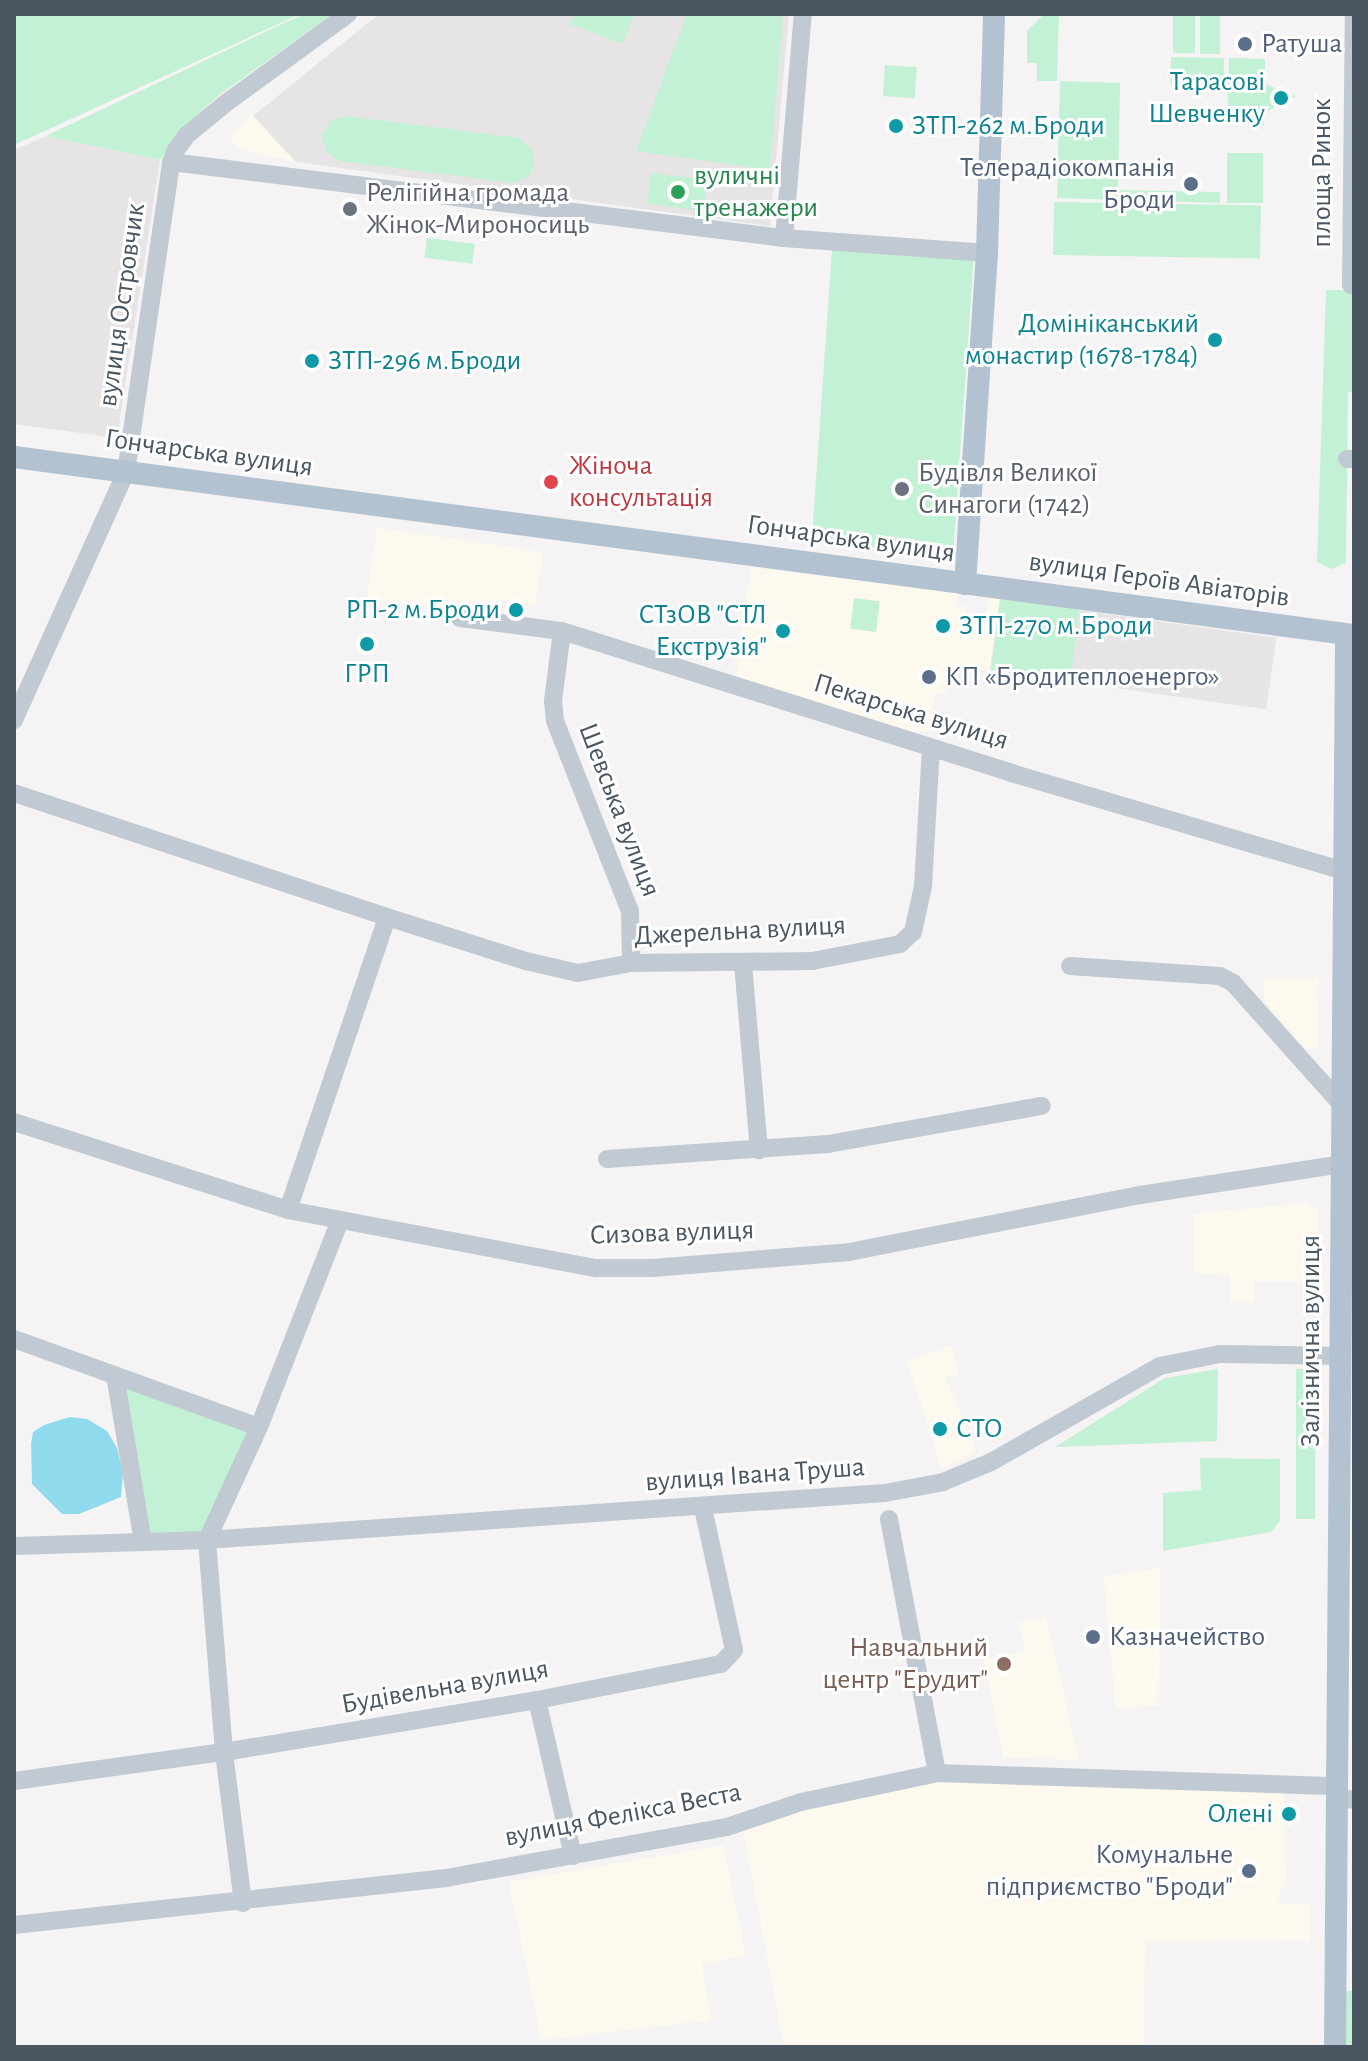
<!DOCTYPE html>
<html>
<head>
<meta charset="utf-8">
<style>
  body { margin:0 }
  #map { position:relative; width:1368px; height:2061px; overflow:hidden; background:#f5f3f3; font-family:"Alegreya Sans",sans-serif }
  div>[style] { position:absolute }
  .commercial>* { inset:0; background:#fdf9ef }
  .education>* { inset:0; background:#e6e4e5; transform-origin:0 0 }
  .green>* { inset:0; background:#c3f1d5; transform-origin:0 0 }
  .water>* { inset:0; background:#90daee }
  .minor>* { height:18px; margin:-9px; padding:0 9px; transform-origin:9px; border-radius:9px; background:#c1cad2 }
  .major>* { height:22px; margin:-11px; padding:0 11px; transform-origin:11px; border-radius:11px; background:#b3c2d1 }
  .dots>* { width:22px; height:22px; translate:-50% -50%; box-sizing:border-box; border:4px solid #fff; border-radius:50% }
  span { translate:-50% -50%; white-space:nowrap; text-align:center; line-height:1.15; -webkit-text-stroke:6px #fff; paint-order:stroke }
  .service-label { font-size:28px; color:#4e5e75 }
  .left { translate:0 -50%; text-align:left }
  .right { translate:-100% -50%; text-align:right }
  .culture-label { font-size:28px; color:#0d838f }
  .street-label { font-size:28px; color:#4a5661 }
  .leisure-label { font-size:28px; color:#27864d }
  .worship-label { font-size:28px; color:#5b616d }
  .health-label { font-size:28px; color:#be3a42 }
  .education-label { font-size:28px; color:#785e54 }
  .frame { position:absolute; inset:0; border:16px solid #4a5661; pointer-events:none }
</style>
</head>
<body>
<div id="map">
  <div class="commercial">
    <div style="clip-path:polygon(253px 115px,296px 162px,237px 148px,230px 136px)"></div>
    <div style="clip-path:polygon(377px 528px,543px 552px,535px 605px,499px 599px,497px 615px,367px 598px)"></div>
    <div style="clip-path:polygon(751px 567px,957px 593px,956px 606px,966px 607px,965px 616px,985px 619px,989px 598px,1000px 599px,990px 670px,949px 665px,945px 694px,935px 693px,929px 732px,908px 731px,736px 677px)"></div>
    <div style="clip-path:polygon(1319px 977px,1318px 1048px,1306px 1048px,1265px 1002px,1263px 978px)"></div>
    <div style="clip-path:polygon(1306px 1203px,1318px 1211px,1318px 1281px,1254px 1281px,1253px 1302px,1230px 1303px,1230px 1276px,1194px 1272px,1194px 1214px)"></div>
    <div style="clip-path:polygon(952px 1345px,958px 1374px,945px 1377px,976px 1451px,942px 1469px,907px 1362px)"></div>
    <div style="clip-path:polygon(1160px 1567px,1159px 1705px,1116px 1709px,1104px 1577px)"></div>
    <div style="clip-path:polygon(1046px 1617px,1079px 1760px,1003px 1757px,984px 1659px,1025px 1652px,1019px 1623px)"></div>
    <div style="clip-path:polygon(938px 1781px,1284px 1791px,1285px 1885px,1279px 1891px,1279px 1904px,1310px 1905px,1310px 1940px,1145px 1941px,1144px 2047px,784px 2047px,743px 1830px,804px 1810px)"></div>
    <div style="clip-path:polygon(723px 1845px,746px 1955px,702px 1964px,711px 2020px,541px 2040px,509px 1882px)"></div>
  </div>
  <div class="education">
    <div style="clip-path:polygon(379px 14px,789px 14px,770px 226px,296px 162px,253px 116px)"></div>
    <div style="clip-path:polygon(46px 136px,160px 160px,117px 438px,14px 424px,14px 150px)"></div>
    <div style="left:1000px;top:599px;width:279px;height:72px;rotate:8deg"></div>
  </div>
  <div class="green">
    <div style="clip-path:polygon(14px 14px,300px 14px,14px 145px)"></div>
    <div style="clip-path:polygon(303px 14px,333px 14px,219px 95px,180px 130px,160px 160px,46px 136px)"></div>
    <div style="clip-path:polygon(574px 14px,634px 14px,623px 44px,570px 24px)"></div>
    <div style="clip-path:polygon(687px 14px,783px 14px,770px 170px,636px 151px)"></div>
    <div style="clip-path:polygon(1044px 14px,1059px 14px,1057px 81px,1037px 81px,1037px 63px,1027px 63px,1027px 31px)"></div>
    <div style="left:1173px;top:14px;width:22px;height:39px"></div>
    <div style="left:1200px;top:14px;width:20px;height:40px"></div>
    <div style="left:1171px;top:57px;width:53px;height:27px;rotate:1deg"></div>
    <div style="clip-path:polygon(1229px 58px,1265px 59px,1265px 84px,1296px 96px,1264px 113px,1264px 125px,1227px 125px)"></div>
    <div style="left:885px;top:65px;width:32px;height:31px;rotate:4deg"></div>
    <div style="clip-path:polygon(1060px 81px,1120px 83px,1118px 190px,1220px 192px,1220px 203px,1057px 198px)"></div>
    <div style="clip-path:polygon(346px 116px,519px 138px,532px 149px,534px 165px,529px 176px,514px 183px,340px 161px,326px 152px,322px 136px,330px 121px)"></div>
    <div style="clip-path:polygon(1354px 150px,1354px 392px,1348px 392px,1346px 563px,1331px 569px,1317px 562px,1326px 290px,1351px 290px)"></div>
    <div style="left:1227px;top:153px;width:36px;height:50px"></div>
    <div style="left:651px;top:173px;width:57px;height:31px;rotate:7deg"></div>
    <div style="left:1054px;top:202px;width:207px;height:53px;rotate:1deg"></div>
    <div style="left:427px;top:238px;width:48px;height:20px;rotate:7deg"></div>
    <div style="left:832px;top:250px;width:142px;height:294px;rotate:4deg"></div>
    <div style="left:854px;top:598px;width:26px;height:31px;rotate:7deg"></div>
    <div style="left:1000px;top:599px;width:80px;height:72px;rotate:7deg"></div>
    <div style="clip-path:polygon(1218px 1369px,1217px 1441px,1055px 1447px,1165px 1378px)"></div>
    <div style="left:1296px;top:1369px;width:19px;height:150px"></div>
    <div style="clip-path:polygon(121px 1382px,252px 1429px,203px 1536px,147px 1538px)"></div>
    <div style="clip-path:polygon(1200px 1458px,1280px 1459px,1280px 1521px,1271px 1532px,1163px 1551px,1163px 1493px,1201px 1490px)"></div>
    <div style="left:1343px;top:1991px;width:11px;height:56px"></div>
  </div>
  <div class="water">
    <div style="clip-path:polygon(70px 1417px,87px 1419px,107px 1431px,117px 1448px,123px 1473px,121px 1497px,79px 1514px,62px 1514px,32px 1484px,31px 1444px,33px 1432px,44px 1425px)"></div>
  </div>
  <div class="minor">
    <div style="left:171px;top:162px;width:618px;rotate:7.07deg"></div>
    <div style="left:784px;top:238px;width:204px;rotate:4.2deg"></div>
    <div style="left:784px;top:238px;width:225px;rotate:-85.2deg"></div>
    <div style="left:1351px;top:285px;width:271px;rotate:-89.4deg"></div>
    <div style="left:1347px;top:459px;width:7px"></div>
    <div style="left:460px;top:618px;width:103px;rotate:7.3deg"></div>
    <div style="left:562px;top:631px;width:471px;rotate:17.5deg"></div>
    <div style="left:1011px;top:773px;width:347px;rotate:16.4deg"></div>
    <div style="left:562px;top:631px;width:71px;rotate:97.3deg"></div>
    <div style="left:553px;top:701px;width:20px;rotate:84deg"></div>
    <div style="left:555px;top:721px;width:204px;rotate:68.5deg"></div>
    <div style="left:630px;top:911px;width:52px;rotate:88.9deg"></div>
    <div style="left:14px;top:720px;width:272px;rotate:-65.7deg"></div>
    <div style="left:126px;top:472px;width:313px;rotate:-81.7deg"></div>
    <div style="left:171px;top:162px;width:13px;rotate:-67deg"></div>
    <div style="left:176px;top:150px;width:19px;rotate:-54deg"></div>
    <div style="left:187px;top:135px;width:50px;rotate:-39.4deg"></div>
    <div style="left:226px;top:103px;width:151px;rotate:-36.1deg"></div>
    <div style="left:14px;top:793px;width:393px;rotate:18.4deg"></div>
    <div style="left:387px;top:917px;width:146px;rotate:17.6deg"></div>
    <div style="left:526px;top:961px;width:53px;rotate:13deg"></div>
    <div style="left:578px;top:973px;width:54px;rotate:-10.7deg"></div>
    <div style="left:631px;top:963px;width:181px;rotate:-0.6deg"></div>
    <div style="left:812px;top:961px;width:90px;rotate:-10.9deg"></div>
    <div style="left:900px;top:944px;width:18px;rotate:-43deg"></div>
    <div style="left:913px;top:932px;width:47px;rotate:-77.7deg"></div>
    <div style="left:923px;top:886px;width:138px;rotate:-86.7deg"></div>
    <div style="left:743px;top:964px;width:187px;rotate:85.1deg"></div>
    <div style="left:1070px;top:966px;width:150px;rotate:3.8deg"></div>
    <div style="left:1220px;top:976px;width:15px;rotate:28deg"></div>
    <div style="left:1233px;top:983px;width:164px;rotate:48.2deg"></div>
    <div style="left:14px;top:1122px;width:288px;rotate:17.8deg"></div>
    <div style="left:288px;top:1210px;width:313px;rotate:10.7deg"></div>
    <div style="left:596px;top:1268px;width:56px"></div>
    <div style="left:652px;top:1268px;width:198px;rotate:-4.6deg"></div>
    <div style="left:849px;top:1252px;width:297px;rotate:-11.1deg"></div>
    <div style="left:1140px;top:1195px;width:204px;rotate:-8.7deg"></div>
    <div style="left:607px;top:1159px;width:222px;rotate:-3.9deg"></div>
    <div style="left:828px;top:1144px;width:217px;rotate:-10.1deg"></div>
    <div style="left:288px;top:1210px;width:309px;rotate:-71.3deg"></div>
    <div style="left:14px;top:1339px;width:260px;rotate:19.8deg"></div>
    <div style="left:115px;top:1375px;width:169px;rotate:80.5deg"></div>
    <div style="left:889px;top:1519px;width:258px;rotate:79.3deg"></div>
    <div style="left:14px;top:1546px;width:193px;rotate:-1.8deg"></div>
    <div style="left:207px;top:1540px;width:680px;rotate:-3.97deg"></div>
    <div style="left:885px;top:1493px;width:59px;rotate:-10.7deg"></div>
    <div style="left:943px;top:1482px;width:52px;rotate:-22.6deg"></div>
    <div style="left:991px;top:1462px;width:194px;rotate:-29.6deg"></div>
    <div style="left:1160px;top:1366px;width:61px;rotate:-11.3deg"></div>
    <div style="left:1220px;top:1354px;width:121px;rotate:0.9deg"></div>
    <div style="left:537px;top:1700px;width:160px;rotate:77deg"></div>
    <div style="left:14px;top:1781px;width:212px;rotate:-7.9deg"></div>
    <div style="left:224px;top:1752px;width:317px;rotate:-9.4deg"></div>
    <div style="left:537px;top:1700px;width:187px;rotate:-11.1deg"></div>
    <div style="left:721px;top:1664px;width:19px;rotate:-47deg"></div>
    <div style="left:734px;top:1650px;width:145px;rotate:-102.3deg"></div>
    <div style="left:1337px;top:1801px;width:17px;rotate:-7deg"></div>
    <div style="left:243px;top:1903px;width:152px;rotate:-97.2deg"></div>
    <div style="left:224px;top:1752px;width:213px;rotate:-94.6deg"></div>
    <div style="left:207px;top:1540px;width:124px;rotate:-65.3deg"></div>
    <div style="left:259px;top:1427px;width:222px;rotate:-68.6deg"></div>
    <div style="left:14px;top:1925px;width:435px;rotate:-6.2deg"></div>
    <div style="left:446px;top:1878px;width:286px;rotate:-10.3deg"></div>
    <div style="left:727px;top:1827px;width:78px;rotate:-18.7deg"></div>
    <div style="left:801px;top:1802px;width:139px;rotate:-12deg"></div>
    <div style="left:937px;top:1773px;width:401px;rotate:1.9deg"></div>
  </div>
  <div class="major">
    <div style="left:14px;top:457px;width:1352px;rotate:7.57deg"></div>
    <div style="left:965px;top:584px;width:332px;rotate:-86.2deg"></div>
    <div style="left:987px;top:253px;width:239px;rotate:-88.3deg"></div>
    <div style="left:1335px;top:2047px;width:1412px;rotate:-89.55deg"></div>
  </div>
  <div class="dots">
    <div style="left:1245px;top:44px;background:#5c6f8a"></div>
    <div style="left:1281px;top:98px;background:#0f9aa8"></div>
    <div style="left:896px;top:126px;background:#0f9aa8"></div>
    <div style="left:1191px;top:184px;background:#5c6f8a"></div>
    <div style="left:678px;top:192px;background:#2e9e5b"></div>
    <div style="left:350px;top:209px;background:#6b7280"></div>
    <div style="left:1215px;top:340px;background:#0f9aa8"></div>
    <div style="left:312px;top:361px;background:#0f9aa8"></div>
    <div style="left:551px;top:482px;background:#e0444e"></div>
    <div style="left:902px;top:489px;background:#6b7280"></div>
    <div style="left:516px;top:610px;background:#0f9aa8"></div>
    <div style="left:943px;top:626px;background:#0f9aa8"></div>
    <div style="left:783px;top:631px;background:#0f9aa8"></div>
    <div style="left:367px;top:644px;background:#0f9aa8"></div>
    <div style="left:929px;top:677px;background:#5c6f8a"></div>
    <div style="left:940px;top:1429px;background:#0f9aa8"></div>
    <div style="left:1093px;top:1637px;background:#5c6f8a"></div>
    <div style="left:1004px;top:1664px;background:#8d6e63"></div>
    <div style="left:1289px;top:1814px;background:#0f9aa8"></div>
    <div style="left:1249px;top:1871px;background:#5c6f8a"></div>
  </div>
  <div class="service-label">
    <span class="left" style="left:1261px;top:44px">Ратуша</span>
    <span class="right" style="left:1175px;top:184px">Телерадіокомпанія<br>Броди</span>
    <span class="left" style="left:945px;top:677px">КП «Бродитеплоенерго»</span>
    <span class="left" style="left:1109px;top:1637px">Казначейство</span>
    <span class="right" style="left:1233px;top:1871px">Комунальне<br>підприємство "Броди"</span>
  </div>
  <div class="culture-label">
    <span class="right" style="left:1265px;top:98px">Тарасові<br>Шевченку</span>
    <span class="left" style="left:912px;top:126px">ЗТП-262 м.Броди</span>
    <span class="right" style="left:1199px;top:340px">Домініканський<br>монастир (1678-1784)</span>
    <span class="left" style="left:328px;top:361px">ЗТП-296 м.Броди</span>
    <span class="right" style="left:500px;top:610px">РП-2 м.Броди</span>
    <span class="right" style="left:767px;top:631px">СТзОВ "СТЛ<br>Екструзія"</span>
    <span class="left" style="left:959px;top:626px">ЗТП-270 м.Броди</span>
    <span style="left:367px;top:674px">ГРП</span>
    <span class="left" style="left:956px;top:1429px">СТО</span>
    <span class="right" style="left:1273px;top:1814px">Олені</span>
  </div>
  <div class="street-label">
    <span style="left:1322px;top:173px;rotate:-90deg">площа Ринок</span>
    <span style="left:122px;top:305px;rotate:-82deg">вулиця Островчик</span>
    <span style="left:209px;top:453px;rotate:8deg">Гончарська вулиця</span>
    <span style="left:851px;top:539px;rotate:8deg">Гончарська вулиця</span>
    <span style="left:1159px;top:580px;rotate:8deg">вулиця Героїв Авіаторів</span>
    <span style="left:911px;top:712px;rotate:17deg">Пекарська вулиця</span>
    <span style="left:619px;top:810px;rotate:69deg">Шевська вулиця</span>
    <span style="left:740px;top:931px;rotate:-3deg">Джерельна вулиця</span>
    <span style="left:672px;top:1233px;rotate:-2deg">Сизова вулиця</span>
    <span style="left:1311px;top:1341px;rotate:-90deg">Залізнична вулиця</span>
    <span style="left:755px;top:1475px;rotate:-4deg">вулиця Івана Труша</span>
    <span style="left:445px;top:1687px;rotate:-10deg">Будівельна вулиця</span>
    <span style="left:623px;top:1815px;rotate:-11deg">вулиця Фелікса Веста</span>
  </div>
  <div class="leisure-label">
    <span class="left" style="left:694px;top:192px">вуличні<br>тренажери</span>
  </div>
  <div class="worship-label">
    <span class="left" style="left:366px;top:209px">Релігійна громада<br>Жінок-Мироносиць</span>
    <span class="left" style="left:918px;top:489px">Будівля Великої<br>Синагоги (1742)</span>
  </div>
  <div class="health-label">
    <span class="left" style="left:569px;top:482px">Жіноча<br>консультація</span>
  </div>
  <div class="education-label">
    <span class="right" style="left:988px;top:1664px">Навчальний<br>центр "Ерудит"</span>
  </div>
  <div class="frame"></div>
</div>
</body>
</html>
